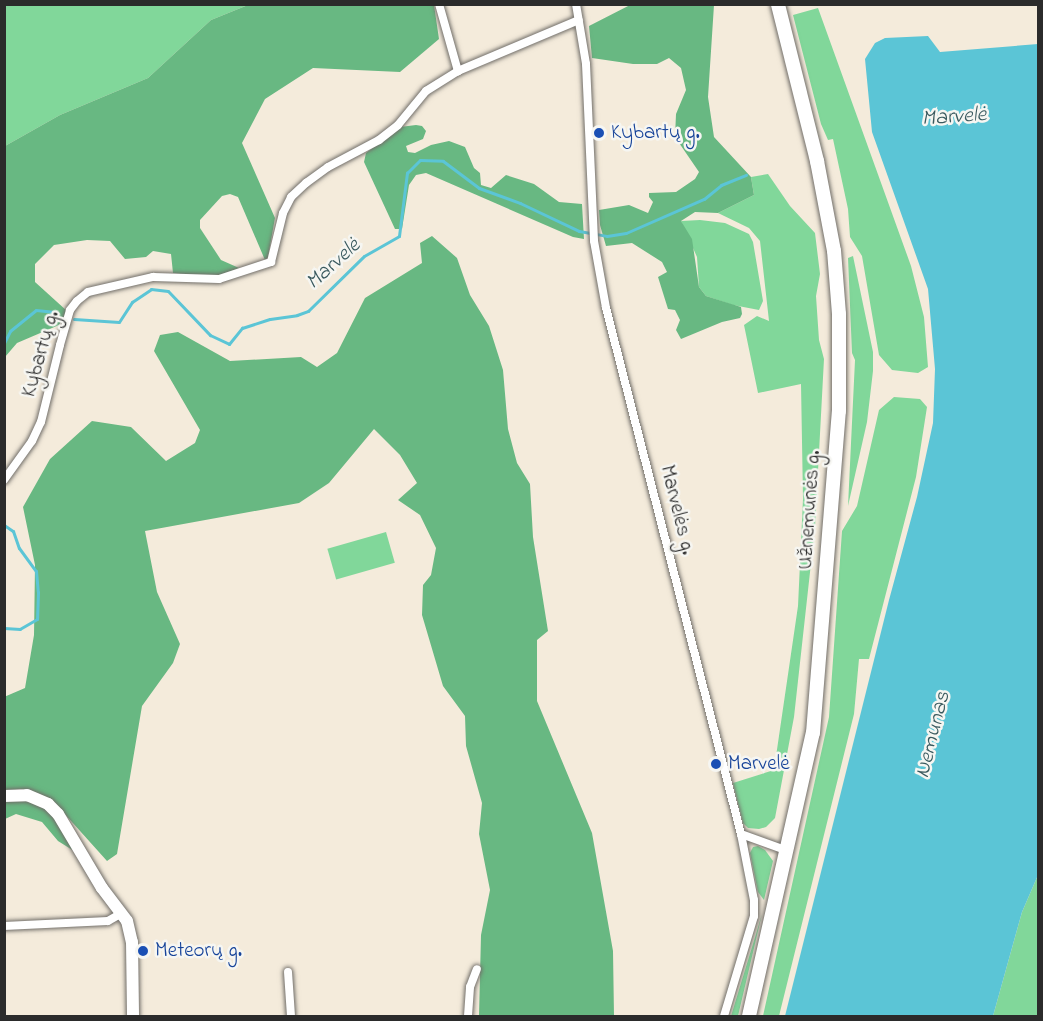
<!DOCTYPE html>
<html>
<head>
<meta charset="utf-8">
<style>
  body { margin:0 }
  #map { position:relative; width:1043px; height:1021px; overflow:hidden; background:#f4ebdb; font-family:"Indie Flower",sans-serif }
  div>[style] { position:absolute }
  .green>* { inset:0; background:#81d79a; transform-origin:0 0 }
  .forest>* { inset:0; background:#68b882 }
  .water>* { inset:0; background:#5bc5d6 }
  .stream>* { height:3px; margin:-1.5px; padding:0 1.5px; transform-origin:1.5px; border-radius:1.5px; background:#5bc5d6 }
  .roads { filter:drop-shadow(0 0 2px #716e69) drop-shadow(0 0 2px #716e69) }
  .street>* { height:8px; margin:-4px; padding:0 4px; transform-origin:4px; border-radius:4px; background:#fff }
  .secondary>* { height:12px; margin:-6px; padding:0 6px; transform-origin:6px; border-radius:6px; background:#fff }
  .primary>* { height:14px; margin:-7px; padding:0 7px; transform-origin:7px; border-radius:7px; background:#fff }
  .dots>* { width:16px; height:16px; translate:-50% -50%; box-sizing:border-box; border:3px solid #f6f6f2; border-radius:50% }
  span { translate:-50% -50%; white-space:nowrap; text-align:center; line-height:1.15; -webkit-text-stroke:5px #f6f6f2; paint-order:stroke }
  .transit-label { font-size:21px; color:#164399 }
  .left { translate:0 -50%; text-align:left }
  .street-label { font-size:21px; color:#2b2b2b }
  .water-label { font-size:22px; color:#39595e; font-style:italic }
  .frame { position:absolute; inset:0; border:6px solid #2b2b2b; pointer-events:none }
</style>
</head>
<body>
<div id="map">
  <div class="green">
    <div style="clip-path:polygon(5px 5px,248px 5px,211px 20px,148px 78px,60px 115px,5px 146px)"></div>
    <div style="clip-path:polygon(818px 8px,911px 266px,924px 317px,928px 367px,918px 373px,892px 370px,879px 355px,862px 256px,850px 237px,848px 209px,833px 139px,828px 140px,821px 124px,793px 15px)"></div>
    <div style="clip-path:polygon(768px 174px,790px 206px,815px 233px,820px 274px,816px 296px,819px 340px,824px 359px,815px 527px,794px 717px,775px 818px,766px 827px,759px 829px,748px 828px,743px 823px,733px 783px,774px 770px,798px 606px,803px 499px,801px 384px,758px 393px,744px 325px,757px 316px,769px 321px,760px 241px,749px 228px,718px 213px,754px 195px,751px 177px)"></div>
    <div style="clip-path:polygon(700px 220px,725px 223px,749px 234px,753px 242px,763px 301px,759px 310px,733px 305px,706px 296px,699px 287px,697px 257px,681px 221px)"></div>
    <div style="clip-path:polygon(853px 256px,873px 352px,873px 371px,867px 422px,848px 506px,855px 360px,852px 353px,848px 258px)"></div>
    <div style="clip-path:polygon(894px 397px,920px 399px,927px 407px,916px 477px,869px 659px,859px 659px,854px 714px,779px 1016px,763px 1016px,829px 717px,842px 531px,857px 506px,879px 410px)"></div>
    <div style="left:386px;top:532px;width:32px;height:61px;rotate:74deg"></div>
    <div style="clip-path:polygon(758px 846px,765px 850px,773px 861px,764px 900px,758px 892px,750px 853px,753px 847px)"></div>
    <div style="clip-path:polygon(1038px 875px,1038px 1016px,993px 1016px,1022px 912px)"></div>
    <div style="clip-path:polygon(762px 914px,738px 1016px,731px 1016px,756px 934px)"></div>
  </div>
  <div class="forest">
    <div style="clip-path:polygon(632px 4px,714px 5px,708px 97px,714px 137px,751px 177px,754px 195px,718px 213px,695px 212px,681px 221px,692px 239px,699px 287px,706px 296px,741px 307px,742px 314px,740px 318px,722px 322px,681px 339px,676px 330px,680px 320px,675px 310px,668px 309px,658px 277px,667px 272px,662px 262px,632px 243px,606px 246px,600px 225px,599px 210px,629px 205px,648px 213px,653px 202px,649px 197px,649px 193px,676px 192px,695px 179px,699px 172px,675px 137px,676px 114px,686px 90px,681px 68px,669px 58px,657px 64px,633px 64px,592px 58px,589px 26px)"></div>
    <div style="clip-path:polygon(248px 5px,434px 5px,439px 39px,400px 72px,313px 68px,265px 99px,242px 143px,275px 218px,268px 257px,265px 260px,238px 197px,230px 194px,222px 196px,200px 220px,200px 228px,221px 260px,239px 268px,222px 275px,202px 277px,173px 273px,171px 254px,153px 251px,146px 257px,125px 259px,110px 241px,87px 240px,54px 245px,35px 264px,35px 282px,67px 311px,59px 325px,17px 343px,5px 357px,5px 146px,60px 115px,148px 78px,211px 20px)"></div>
    <div style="clip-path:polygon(416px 125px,422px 126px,426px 131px,423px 139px,406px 146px,408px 152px,415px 153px,431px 145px,449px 141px,465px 147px,474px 168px,480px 173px,481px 185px,491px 188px,506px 175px,534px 184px,559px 202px,582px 204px,584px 239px,573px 237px,426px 173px,416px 175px,409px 185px,402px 229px,395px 229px,364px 162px,366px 153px,400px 127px)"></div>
    <div style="clip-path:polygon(432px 236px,457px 258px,470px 295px,489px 326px,503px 370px,508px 429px,517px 463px,530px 484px,533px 537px,548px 631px,537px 640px,537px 701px,592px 833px,613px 951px,614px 1016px,479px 1016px,481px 935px,490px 890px,479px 834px,482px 803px,466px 746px,465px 716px,443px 686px,422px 615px,423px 585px,431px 575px,436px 548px,420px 515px,398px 500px,417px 483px,400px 455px,374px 429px,329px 483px,299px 503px,145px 531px,157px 592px,180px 644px,173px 663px,142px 706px,117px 854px,107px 861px,54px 802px,38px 793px,20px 789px,5px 792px,4px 697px,25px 688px,34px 635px,35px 565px,23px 507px,50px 459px,92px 421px,131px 427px,166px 461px,195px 443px,200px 430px,154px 351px,160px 335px,178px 332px,230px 361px,301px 357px,317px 367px,337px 353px,365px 298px,422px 263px,420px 243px)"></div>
    <div style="clip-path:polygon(24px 798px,37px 802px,53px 816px,74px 851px,58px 841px,42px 822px,16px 814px,5px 819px,5px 800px)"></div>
  </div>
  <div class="water">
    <div style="clip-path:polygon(928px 36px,940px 52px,1038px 44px,1038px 875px,1022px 912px,993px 1016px,785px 1016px,889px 600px,917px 497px,933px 423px,935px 369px,928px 289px,872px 132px,865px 59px,875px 43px,885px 38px)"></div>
  </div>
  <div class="stream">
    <div style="left:74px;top:319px;width:45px;rotate:3.8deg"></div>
    <div style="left:119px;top:322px;width:24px;rotate:-57deg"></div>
    <div style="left:132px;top:302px;width:23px;rotate:-34deg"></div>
    <div style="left:151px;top:289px;width:17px;rotate:7deg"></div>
    <div style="left:168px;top:291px;width:61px;rotate:46.3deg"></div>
    <div style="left:210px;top:335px;width:21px;rotate:25deg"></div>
    <div style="left:229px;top:344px;width:21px;rotate:-51deg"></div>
    <div style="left:242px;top:328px;width:29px;rotate:-18deg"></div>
    <div style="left:270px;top:319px;width:27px;rotate:-8deg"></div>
    <div style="left:297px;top:315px;width:12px;rotate:-20deg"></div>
    <div style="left:308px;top:311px;width:78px;rotate:-44.5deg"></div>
    <div style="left:364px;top:256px;width:40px;rotate:-29.7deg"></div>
    <div style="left:399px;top:236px;width:64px;rotate:-82.8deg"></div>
    <div style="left:407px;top:173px;width:18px;rotate:-45deg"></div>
    <div style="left:420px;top:160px;width:23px;rotate:2deg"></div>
    <div style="left:443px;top:161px;width:45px;rotate:36.9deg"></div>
    <div style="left:479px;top:188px;width:44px;rotate:20.1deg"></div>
    <div style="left:520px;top:203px;width:65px;rotate:25.4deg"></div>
    <div style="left:579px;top:231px;width:28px;rotate:10deg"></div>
    <div style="left:607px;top:236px;width:19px;rotate:-9deg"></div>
    <div style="left:626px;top:233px;width:85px;rotate:-23.6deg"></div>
    <div style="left:704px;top:199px;width:22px;rotate:-39deg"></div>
    <div style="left:721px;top:185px;width:27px;rotate:-22deg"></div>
    <div style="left:4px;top:343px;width:13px;rotate:-63deg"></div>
    <div style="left:10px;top:331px;width:33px;rotate:-39deg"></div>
    <div style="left:36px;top:310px;width:19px;rotate:6deg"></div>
    <div style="left:4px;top:525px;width:11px;rotate:34deg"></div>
    <div style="left:13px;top:531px;width:18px;rotate:71deg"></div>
    <div style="left:19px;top:548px;width:29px;rotate:54deg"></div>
    <div style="left:36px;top:571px;width:21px;rotate:85deg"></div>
    <div style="left:38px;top:592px;width:27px;rotate:92deg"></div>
    <div style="left:37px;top:619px;width:20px;rotate:150deg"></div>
    <div style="left:20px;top:629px;width:16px;rotate:-176deg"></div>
  </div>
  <div class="roads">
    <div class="street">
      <div style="left:439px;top:4px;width:70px;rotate:74.2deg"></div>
      <div style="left:576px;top:4px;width:61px;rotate:80.5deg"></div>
      <div style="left:586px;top:64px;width:177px;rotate:87.4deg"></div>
      <div style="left:594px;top:241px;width:68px;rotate:79.8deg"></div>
      <div style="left:606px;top:308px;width:543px;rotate:75.61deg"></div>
      <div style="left:741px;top:834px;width:67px;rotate:78.9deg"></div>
      <div style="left:754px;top:900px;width:16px;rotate:90deg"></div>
      <div style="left:754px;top:916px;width:104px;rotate:106.7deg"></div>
      <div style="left:4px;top:480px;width:48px;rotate:-54.3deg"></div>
      <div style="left:32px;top:441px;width:21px;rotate:-65deg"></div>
      <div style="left:41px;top:422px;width:79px;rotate:-76.1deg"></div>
      <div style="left:60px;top:345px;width:36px;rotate:-74deg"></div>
      <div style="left:70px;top:310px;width:11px;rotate:-52deg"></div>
      <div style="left:77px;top:301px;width:14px;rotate:-39deg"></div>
      <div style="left:88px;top:292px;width:67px;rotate:-13deg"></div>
      <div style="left:153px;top:277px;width:66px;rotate:1.7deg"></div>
      <div style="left:219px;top:279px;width:55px;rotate:-18.1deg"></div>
      <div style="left:271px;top:262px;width:50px;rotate:-76.2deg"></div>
      <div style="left:283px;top:213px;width:18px;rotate:-63deg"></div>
      <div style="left:291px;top:197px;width:21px;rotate:-43deg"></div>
      <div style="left:306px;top:183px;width:27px;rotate:-36deg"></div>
      <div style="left:328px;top:167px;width:58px;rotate:-27.9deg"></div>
      <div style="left:379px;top:140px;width:24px;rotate:-38deg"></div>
      <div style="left:398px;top:125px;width:44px;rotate:-50.5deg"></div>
      <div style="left:426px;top:91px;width:38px;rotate:-32deg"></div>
      <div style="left:458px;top:71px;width:131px;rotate:-22.9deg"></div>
      <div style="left:741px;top:834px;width:50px;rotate:19.9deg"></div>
      <div style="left:4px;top:926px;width:104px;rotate:-2.8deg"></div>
      <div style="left:108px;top:921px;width:16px;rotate:-30deg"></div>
      <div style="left:288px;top:972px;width:44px;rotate:86.1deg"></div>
      <div style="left:468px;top:1016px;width:29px;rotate:-86deg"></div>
      <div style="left:470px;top:987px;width:19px;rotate:-69deg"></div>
    </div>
    <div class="secondary">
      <div style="left:4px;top:796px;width:23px;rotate:-2deg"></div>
      <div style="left:27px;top:795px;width:23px;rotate:23deg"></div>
      <div style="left:48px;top:804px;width:14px;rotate:45deg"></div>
      <div style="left:58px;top:814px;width:86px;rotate:59.3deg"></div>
      <div style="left:102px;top:888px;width:41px;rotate:52.9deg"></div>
      <div style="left:127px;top:921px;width:22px;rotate:77deg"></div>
      <div style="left:132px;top:942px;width:74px;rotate:89.2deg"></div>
    </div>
    <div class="primary">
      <div style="left:749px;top:1016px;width:290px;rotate:-77.3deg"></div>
      <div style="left:813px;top:733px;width:323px;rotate:-85.4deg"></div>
      <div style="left:839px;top:411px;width:97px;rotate:-90deg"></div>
      <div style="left:839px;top:314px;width:63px;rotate:-94.5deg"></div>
      <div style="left:834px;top:251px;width:92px;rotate:-100.7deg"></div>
      <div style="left:817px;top:161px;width:162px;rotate:-104deg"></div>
    </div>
  </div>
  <div class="dots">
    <div style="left:599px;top:133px;background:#1a4fb4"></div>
    <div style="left:716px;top:764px;background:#1a4fb4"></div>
    <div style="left:143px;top:951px;background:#1a4fb4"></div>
  </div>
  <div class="transit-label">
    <span class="left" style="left:611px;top:133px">Kybartų g.</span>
    <span class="left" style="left:728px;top:764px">Marvelė</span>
    <span class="left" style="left:155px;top:951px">Meteorų g.</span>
  </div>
  <div class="street-label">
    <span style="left:41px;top:354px;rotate:-74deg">Kybartų g.</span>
    <span style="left:677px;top:510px;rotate:76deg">Marvelės g.</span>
    <span style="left:810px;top:510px;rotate:-86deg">Užnemunės g.</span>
  </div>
  <div class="water-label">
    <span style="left:954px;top:118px;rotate:-4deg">Marvelė</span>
    <span style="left:334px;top:265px;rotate:-42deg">Marvelė</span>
    <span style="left:934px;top:735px;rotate:-76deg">Nemunas</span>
  </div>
  <div class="frame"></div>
</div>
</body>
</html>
